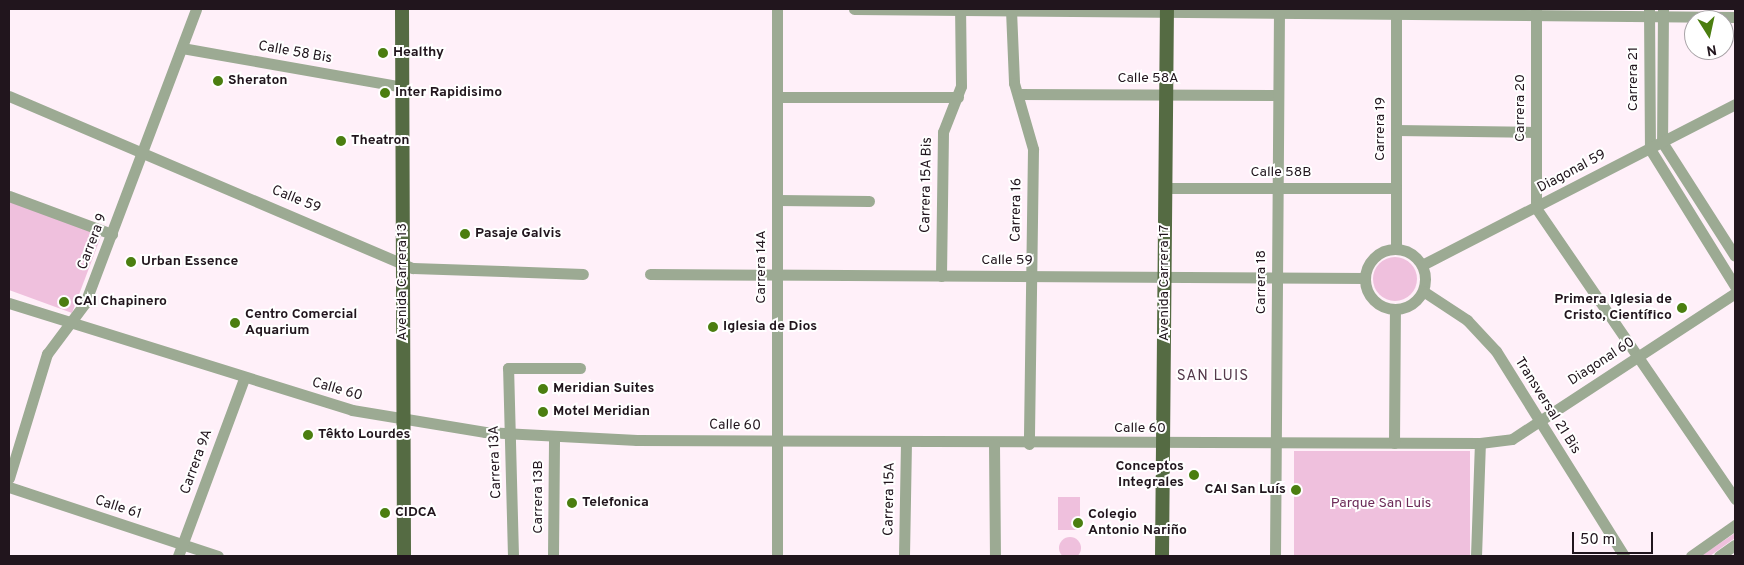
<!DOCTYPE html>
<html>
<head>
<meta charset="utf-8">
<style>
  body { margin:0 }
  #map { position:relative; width:1744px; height:565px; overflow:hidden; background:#fff0f9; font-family:Overpass,sans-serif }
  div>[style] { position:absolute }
  .green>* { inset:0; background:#efc0dd; transform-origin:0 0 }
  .round { border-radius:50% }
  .minor>* { height:11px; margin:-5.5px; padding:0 5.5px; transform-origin:5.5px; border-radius:5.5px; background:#9caa93 }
  .minor>.ring { margin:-5.5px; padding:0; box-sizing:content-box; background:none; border:11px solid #9caa93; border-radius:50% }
  .major>* { height:14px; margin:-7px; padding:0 7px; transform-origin:7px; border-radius:7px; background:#556b43 }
  .dots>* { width:14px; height:14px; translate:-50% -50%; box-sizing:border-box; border:2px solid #fff; border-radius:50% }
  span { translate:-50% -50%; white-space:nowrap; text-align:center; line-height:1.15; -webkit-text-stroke:4px #fff; paint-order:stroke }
  .street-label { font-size:14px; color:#21151d }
  .poi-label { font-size:14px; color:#21151d; font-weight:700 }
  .left { translate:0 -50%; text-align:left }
  .right { translate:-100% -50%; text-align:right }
  .park-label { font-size:14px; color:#6d2c59 }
  .neighbourhood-label { font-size:15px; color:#54384a; letter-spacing:1px }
  .frame { position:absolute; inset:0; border:10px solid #21151d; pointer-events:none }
  .north { position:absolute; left:1684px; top:10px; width:50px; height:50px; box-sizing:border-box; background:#fff; border:1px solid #a6a1a5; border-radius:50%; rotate:170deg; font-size:14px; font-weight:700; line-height:20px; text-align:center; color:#21151d }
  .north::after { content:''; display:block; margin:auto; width:18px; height:22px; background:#4b7e10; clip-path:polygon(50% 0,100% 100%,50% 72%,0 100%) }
  .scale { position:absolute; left:1572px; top:532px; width:81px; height:22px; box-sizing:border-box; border:2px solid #21151d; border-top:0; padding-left:6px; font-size:15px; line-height:18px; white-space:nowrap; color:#21151d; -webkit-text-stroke:4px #fff; paint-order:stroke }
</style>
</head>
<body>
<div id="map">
  <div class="green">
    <div style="clip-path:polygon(9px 192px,103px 231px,72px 313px,9px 290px)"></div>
    <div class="round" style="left:1373px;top:257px;width:44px;height:44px"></div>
    <div style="left:1294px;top:451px;width:176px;height:105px"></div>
    <div style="left:1058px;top:497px;width:22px;height:33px"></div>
    <div style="clip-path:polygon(1735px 533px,1735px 538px,1710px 556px,1701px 556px)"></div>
    <div class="round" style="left:1059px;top:537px;width:22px;height:22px"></div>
  </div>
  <div class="minor">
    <div style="left:854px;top:9px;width:881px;rotate:0.52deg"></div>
    <div style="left:1396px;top:9px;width:240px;rotate:90deg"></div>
    <div style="left:1649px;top:9px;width:140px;rotate:89.6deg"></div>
    <div style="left:1650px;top:149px;width:161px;rotate:58.2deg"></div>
    <div style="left:1663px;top:9px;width:133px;rotate:90.4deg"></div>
    <div style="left:1662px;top:142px;width:135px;rotate:57.4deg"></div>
    <div style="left:1011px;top:10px;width:73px;rotate:87.6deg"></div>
    <div style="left:1014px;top:83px;width:69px;rotate:73.9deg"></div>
    <div style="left:1033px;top:149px;width:295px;rotate:90.8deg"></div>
    <div style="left:182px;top:48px;width:224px;rotate:10deg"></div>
    <div style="left:1018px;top:94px;width:260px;rotate:0.2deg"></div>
    <div style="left:9px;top:96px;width:439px;rotate:23.1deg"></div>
    <div style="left:413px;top:268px;width:170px;rotate:2deg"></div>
    <div style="left:778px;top:97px;width:180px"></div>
    <div style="left:1396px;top:130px;width:140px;rotate:0.8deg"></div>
    <div style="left:1166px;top:188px;width:230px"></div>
    <div style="left:9px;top:196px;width:110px;rotate:20.3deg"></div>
    <div style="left:778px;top:200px;width:91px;rotate:0.6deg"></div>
    <div style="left:1536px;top:208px;width:353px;rotate:55.6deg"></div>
    <div style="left:1536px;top:208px;width:199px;rotate:-90deg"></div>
    <div class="ring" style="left:1365px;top:249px;width:49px;height:49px"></div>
    <div style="left:1422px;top:265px;width:352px;rotate:-27.2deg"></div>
    <div style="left:650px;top:274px;width:715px;rotate:0.32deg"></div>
    <div style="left:941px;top:276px;width:144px;rotate:-89.2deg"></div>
    <div style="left:943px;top:132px;width:49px;rotate:-68.6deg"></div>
    <div style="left:961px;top:86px;width:77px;rotate:-90.7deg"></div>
    <div style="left:1423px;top:291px;width:53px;rotate:33.4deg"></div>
    <div style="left:1467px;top:320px;width:42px;rotate:46.9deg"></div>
    <div style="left:1496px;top:351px;width:242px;rotate:58deg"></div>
    <div style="left:9px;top:303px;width:359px;rotate:17.3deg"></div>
    <div style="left:352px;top:410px;width:135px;rotate:9.4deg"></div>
    <div style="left:485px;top:432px;width:152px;rotate:3deg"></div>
    <div style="left:637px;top:440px;width:843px;rotate:0.2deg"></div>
    <div style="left:1480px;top:443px;width:32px;rotate:-7deg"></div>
    <div style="left:1512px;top:439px;width:267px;rotate:-33.2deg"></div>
    <div style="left:1394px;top:443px;width:134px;rotate:-89.6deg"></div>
    <div style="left:994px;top:444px;width:112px;rotate:89.5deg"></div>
    <div style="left:9px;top:478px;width:130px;rotate:-73deg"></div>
    <div style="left:47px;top:354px;width:64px;rotate:-53.3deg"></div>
    <div style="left:85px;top:303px;width:314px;rotate:-69.3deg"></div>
    <div style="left:9px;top:487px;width:220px;rotate:18.3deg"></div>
    <div style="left:178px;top:556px;width:189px;rotate:-69.6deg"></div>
    <div style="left:513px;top:556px;width:188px;rotate:-91.5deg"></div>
    <div style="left:508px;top:368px;width:72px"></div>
    <div style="left:553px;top:556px;width:118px;rotate:-89.5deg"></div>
    <div style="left:777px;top:556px;width:547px;rotate:-90deg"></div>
    <div style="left:904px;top:556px;width:113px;rotate:-89deg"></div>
    <div style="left:1275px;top:556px;width:547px;rotate:-89.58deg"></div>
    <div style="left:1476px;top:556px;width:113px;rotate:-88deg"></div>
    <div style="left:1691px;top:556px;width:54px;rotate:-35.2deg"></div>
    <div style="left:1719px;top:556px;width:19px;rotate:-35deg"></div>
  </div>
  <div class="major">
    <div style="left:402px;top:9px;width:547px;rotate:89.79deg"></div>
    <div style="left:1162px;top:556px;width:547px;rotate:-89.48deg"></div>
  </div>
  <div class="dots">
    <div style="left:383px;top:53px;background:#4b7e10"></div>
    <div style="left:218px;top:81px;background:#4b7e10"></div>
    <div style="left:385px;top:93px;background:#4b7e10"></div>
    <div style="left:341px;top:141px;background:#4b7e10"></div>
    <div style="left:465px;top:234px;background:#4b7e10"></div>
    <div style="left:131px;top:262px;background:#4b7e10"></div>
    <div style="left:64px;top:302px;background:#4b7e10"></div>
    <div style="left:1682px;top:308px;background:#4b7e10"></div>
    <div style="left:235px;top:323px;background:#4b7e10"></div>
    <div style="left:713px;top:327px;background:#4b7e10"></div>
    <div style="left:543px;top:389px;background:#4b7e10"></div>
    <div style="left:543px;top:412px;background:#4b7e10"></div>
    <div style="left:308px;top:435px;background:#4b7e10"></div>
    <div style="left:1194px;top:475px;background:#4b7e10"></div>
    <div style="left:1296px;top:490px;background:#4b7e10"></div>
    <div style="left:572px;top:503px;background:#4b7e10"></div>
    <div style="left:385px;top:513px;background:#4b7e10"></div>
    <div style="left:1078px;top:523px;background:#4b7e10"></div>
  </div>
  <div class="street-label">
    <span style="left:295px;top:53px;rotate:10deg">Calle 58 Bis</span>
    <span style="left:1148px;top:79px">Calle 58A</span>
    <span style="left:1634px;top:79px;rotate:-90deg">Carrera 21</span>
    <span style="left:1521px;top:108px;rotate:-90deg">Carrera 20</span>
    <span style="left:1381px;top:129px;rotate:-90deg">Carrera 19</span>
    <span style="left:1572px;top:172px;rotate:-28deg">Diagonal 59</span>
    <span style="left:1281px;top:173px">Calle 58B</span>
    <span style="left:927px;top:185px;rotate:-89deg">Carrera 15A Bis</span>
    <span style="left:296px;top:200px;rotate:22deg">Calle 59</span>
    <span style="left:1017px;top:210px;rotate:-89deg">Carrera 16</span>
    <span style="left:93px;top:242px;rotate:-69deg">Carrera 9</span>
    <span style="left:1007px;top:261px">Calle 59</span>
    <span style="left:762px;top:267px;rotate:-90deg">Carrera 14A</span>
    <span style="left:403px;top:282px;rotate:-90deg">Avenida Carrera 13</span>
    <span style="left:1262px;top:282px;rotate:-90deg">Carrera 18</span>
    <span style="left:1165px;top:283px;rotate:-90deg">Avenida Carrera 17</span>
    <span style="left:1602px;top:362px;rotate:-33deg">Diagonal 60</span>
    <span style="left:337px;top:390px;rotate:16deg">Calle 60</span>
    <span style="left:1547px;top:406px;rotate:58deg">Transversal 21 Bis</span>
    <span style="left:735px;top:426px;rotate:1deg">Calle 60</span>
    <span style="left:1140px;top:429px">Calle 60</span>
    <span style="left:197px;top:462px;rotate:-70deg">Carrera 9A</span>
    <span style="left:496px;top:462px;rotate:-92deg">Carrera 13A</span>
    <span style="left:539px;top:497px;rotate:-90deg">Carrera 13B</span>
    <span style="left:890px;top:499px;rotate:-89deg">Carrera 15A</span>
    <span style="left:118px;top:508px;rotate:18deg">Calle 61</span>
  </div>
  <div class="poi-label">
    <span class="left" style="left:393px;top:53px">Healthy</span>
    <span class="left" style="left:228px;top:81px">Sheraton</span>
    <span class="left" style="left:395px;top:93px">Inter Rapidisimo</span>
    <span class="left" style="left:351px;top:141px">Theatron</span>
    <span class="left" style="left:475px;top:234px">Pasaje Galvis</span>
    <span class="left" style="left:141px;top:262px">Urban Essence</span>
    <span class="right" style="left:1672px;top:308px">Primera Iglesia de<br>Cristo, Científico</span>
    <span class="left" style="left:74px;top:302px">CAI Chapinero</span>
    <span class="left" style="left:245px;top:323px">Centro Comercial<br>Aquarium</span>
    <span class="left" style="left:723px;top:327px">Iglesia de Dios</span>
    <span class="left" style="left:553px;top:389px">Meridian Suites</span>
    <span class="left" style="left:553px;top:412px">Motel Meridian</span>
    <span class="left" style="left:318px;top:435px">Têkto Lourdes</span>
    <span class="right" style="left:1184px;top:475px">Conceptos<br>Integrales</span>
    <span class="right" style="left:1286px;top:490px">CAI San Luís</span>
    <span class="left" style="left:582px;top:503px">Telefonica</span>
    <span class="left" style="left:395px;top:513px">CIDCA</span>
    <span class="left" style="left:1088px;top:523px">Colegio<br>Antonio Nariño</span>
  </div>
  <div class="park-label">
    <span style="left:1381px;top:504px">Parque San Luis</span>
  </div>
  <div class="neighbourhood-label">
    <span style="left:1213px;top:377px">SAN LUIS</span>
  </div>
  <div class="frame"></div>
  <div class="north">N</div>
  <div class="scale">50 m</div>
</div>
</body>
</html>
